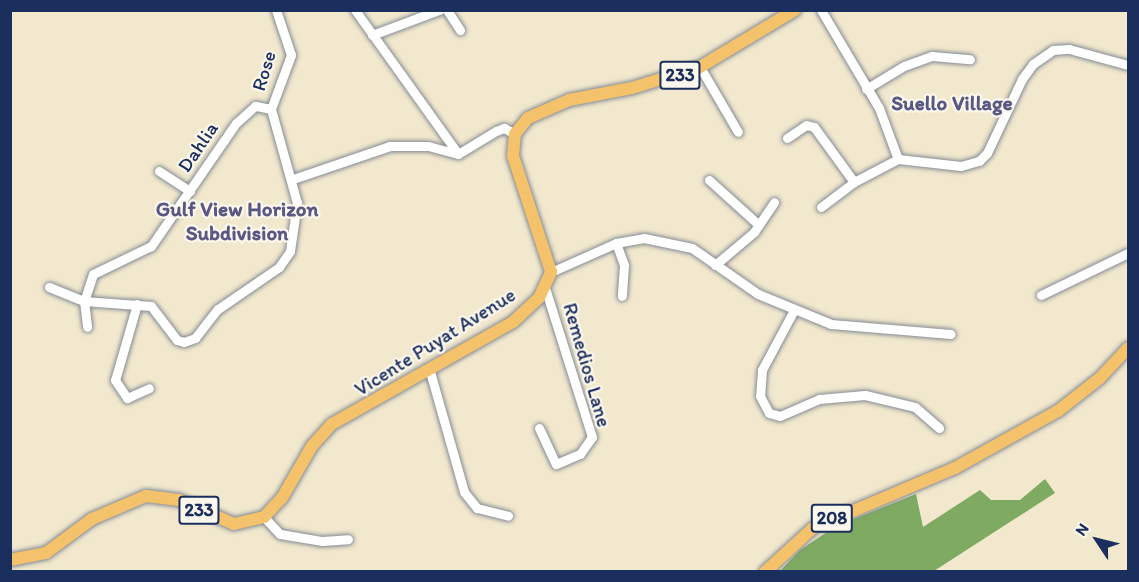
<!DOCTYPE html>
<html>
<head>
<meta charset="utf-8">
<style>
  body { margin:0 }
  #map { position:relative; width:1139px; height:582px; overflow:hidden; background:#f1e8cd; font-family:Itim,sans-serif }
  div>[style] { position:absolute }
  .forest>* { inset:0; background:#7eaa61 }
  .roads { filter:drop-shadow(0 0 2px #868c96) drop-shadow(0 0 2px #868c96) }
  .minor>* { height:9px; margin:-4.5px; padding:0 4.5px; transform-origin:4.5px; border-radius:4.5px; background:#fff }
  .major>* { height:12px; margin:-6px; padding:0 6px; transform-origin:6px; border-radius:6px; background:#f4c26a }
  span { translate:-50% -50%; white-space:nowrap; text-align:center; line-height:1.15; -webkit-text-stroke:4.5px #fbf7ec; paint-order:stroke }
  .shield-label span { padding:2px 4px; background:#fbf7ec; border:2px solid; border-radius:4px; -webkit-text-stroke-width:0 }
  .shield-label { font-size:18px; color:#1b2f5e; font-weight:700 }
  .street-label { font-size:20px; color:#1b2f5e }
  .neighbourhood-label { font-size:21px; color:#595783; font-weight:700 }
  .frame { position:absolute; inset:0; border:12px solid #1b2f5e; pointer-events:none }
  .north { position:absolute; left:1067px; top:510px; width:60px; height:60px; -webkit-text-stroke:4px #fbf7ec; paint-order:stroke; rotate:305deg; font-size:16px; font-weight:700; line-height:24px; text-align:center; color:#1b2f5e }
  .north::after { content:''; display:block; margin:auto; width:21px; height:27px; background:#1b2f5e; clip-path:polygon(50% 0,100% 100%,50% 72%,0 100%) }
</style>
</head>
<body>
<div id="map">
  <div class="forest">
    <div style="clip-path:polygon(1045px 479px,1055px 493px,934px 571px,780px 571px,800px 550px,836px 526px,916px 494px,923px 527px,980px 490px,991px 500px,1020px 500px)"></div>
  </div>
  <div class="roads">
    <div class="minor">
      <div style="left:355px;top:10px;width:177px;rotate:54.4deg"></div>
      <div style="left:447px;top:10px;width:24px;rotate:57deg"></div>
      <div style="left:821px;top:10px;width:114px;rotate:59.4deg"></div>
      <div style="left:879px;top:108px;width:54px;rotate:69.6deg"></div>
      <div style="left:372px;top:35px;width:72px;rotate:-20.5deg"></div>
      <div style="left:700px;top:67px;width:75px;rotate:59.7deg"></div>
      <div style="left:866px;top:89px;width:44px;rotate:-31.2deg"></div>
      <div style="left:904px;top:66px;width:30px;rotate:-20deg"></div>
      <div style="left:932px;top:56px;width:38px;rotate:5deg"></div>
      <div style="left:271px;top:109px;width:58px;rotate:-69.7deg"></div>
      <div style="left:291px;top:55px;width:47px;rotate:-108.4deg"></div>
      <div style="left:787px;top:138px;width:23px;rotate:-34deg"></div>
      <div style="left:806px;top:125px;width:8px;rotate:14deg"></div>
      <div style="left:814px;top:127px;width:68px;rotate:54deg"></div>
      <div style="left:898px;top:159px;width:63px;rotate:6.3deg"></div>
      <div style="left:961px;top:166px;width:19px;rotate:-16deg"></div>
      <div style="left:979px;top:161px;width:11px;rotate:-45deg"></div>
      <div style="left:987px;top:153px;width:82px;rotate:-64.7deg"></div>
      <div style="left:1022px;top:79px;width:19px;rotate:-54deg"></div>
      <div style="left:1033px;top:64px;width:24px;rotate:-35deg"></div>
      <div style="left:1053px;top:50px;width:16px;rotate:-4deg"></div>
      <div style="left:1069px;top:49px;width:61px;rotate:15.2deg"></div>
      <div style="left:159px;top:171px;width:37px;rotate:33deg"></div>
      <div style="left:293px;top:179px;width:102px;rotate:-18.8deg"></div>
      <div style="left:390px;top:146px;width:38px"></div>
      <div style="left:428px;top:146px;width:31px;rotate:15deg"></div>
      <div style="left:458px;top:154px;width:44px;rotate:-31.2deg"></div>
      <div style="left:496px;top:131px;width:9px;rotate:-21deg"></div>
      <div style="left:504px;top:128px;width:13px;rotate:29deg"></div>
      <div style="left:709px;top:180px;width:67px;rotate:42deg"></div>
      <div style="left:821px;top:207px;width:41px;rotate:-37.1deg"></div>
      <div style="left:854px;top:182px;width:50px;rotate:-27.6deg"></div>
      <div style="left:616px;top:243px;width:23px;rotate:70deg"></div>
      <div style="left:624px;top:265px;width:31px;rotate:94deg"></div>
      <div style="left:715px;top:265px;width:51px;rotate:-40.2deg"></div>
      <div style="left:754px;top:232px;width:36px;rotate:-56deg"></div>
      <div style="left:551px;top:272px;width:71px;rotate:-24deg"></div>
      <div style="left:616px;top:243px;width:28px;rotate:-10deg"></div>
      <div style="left:644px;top:238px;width:49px;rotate:11.8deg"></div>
      <div style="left:692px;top:248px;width:80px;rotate:34.9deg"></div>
      <div style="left:758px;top:294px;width:79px;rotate:22.3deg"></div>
      <div style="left:831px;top:324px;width:120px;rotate:4.8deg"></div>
      <div style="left:49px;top:287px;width:38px;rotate:22deg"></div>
      <div style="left:84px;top:301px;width:67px;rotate:4.3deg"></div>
      <div style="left:151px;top:306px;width:43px;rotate:52.6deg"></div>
      <div style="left:177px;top:340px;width:7px;rotate:16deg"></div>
      <div style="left:184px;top:342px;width:12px;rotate:-20deg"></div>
      <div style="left:195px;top:338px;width:37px;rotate:-52deg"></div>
      <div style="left:218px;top:309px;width:74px;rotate:-34.5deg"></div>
      <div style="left:279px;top:267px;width:19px;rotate:-55deg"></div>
      <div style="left:290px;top:251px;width:49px;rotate:-81.7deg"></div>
      <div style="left:297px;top:203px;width:98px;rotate:-105.5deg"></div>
      <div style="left:271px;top:109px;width:16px;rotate:-169deg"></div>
      <div style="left:255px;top:106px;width:25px;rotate:138deg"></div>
      <div style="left:236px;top:123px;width:150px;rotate:124.6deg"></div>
      <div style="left:151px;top:246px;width:64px;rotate:154.2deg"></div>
      <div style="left:93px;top:274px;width:28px;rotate:108deg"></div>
      <div style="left:84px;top:301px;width:26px;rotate:83deg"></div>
      <div style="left:1041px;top:295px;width:97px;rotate:-25.8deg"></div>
      <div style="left:137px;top:304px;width:79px;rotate:106.1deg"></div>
      <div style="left:115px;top:380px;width:22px;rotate:56deg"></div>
      <div style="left:127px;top:398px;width:24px;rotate:-24deg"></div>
      <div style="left:794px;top:310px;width:68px;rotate:118.1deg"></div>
      <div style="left:762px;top:370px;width:26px;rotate:94deg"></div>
      <div style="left:760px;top:396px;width:19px;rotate:62deg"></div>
      <div style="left:769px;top:413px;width:11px;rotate:15deg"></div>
      <div style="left:780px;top:416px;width:43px;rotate:-23.6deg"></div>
      <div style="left:819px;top:399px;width:46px;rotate:-5deg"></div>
      <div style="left:865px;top:395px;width:51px;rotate:13.5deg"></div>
      <div style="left:915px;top:407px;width:32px;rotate:41deg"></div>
      <div style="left:429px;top:368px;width:129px;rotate:74.2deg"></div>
      <div style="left:464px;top:492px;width:21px;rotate:51deg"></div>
      <div style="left:477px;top:508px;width:32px;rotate:14deg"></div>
      <div style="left:539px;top:428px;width:40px;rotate:65deg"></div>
      <div style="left:556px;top:464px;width:26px;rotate:-23deg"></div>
      <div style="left:580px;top:454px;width:21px;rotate:-55deg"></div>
      <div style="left:592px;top:437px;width:156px;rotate:-107.5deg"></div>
      <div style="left:264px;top:517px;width:23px;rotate:47deg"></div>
      <div style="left:280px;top:534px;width:43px;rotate:9.5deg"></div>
      <div style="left:322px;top:541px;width:26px;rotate:-4deg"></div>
    </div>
    <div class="major">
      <div style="left:10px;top:560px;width:37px;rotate:-11deg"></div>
      <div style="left:46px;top:553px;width:57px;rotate:-36.5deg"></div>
      <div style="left:92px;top:519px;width:59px;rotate:-23.1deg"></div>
      <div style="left:146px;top:496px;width:33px;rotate:7deg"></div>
      <div style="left:179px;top:500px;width:60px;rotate:23.6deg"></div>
      <div style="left:234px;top:524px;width:31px;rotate:-13deg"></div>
      <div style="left:264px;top:517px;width:26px;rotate:-47deg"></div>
      <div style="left:282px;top:498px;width:60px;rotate:-60deg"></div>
      <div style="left:312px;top:446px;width:30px;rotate:-48deg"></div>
      <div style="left:332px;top:424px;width:208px;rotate:-29.4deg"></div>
      <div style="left:513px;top:322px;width:35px;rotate:-43deg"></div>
      <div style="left:539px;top:298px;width:29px;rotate:-65deg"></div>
      <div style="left:551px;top:272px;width:122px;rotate:-108.1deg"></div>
      <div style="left:513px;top:156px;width:22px;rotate:-85deg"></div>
      <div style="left:515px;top:134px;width:21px;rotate:-51deg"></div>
      <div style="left:528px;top:118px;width:45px;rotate:-23.7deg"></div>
      <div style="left:569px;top:100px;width:64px;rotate:-10.8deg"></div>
      <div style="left:632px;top:88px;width:71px;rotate:-17.2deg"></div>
      <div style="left:700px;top:67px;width:111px;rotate:-31deg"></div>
      <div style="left:765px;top:572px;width:65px;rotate:-42.5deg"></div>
      <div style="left:813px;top:528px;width:154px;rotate:-22.9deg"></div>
      <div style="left:955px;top:468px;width:118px;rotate:-29deg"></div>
      <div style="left:1058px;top:411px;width:53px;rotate:-38.2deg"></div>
      <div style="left:1100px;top:378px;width:41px;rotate:-47deg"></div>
    </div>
  </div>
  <div class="shield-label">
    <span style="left:680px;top:75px">233</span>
    <span style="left:199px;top:510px">233</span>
    <span style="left:832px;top:518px">208</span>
  </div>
  <div class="street-label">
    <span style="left:264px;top:71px;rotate:-73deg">Rose</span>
    <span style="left:198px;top:147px;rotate:-56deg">Dahlia</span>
    <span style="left:435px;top:342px;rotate:-32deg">Vicente Puyat Avenue</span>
    <span style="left:587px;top:365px;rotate:74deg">Remedios Lane</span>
  </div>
  <div class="neighbourhood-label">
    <span style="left:952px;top:103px">Suello Village</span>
    <span style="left:237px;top:221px">Gulf View Horizon<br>Subdivision</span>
  </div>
  <div class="frame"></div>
  <div class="north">N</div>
</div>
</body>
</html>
